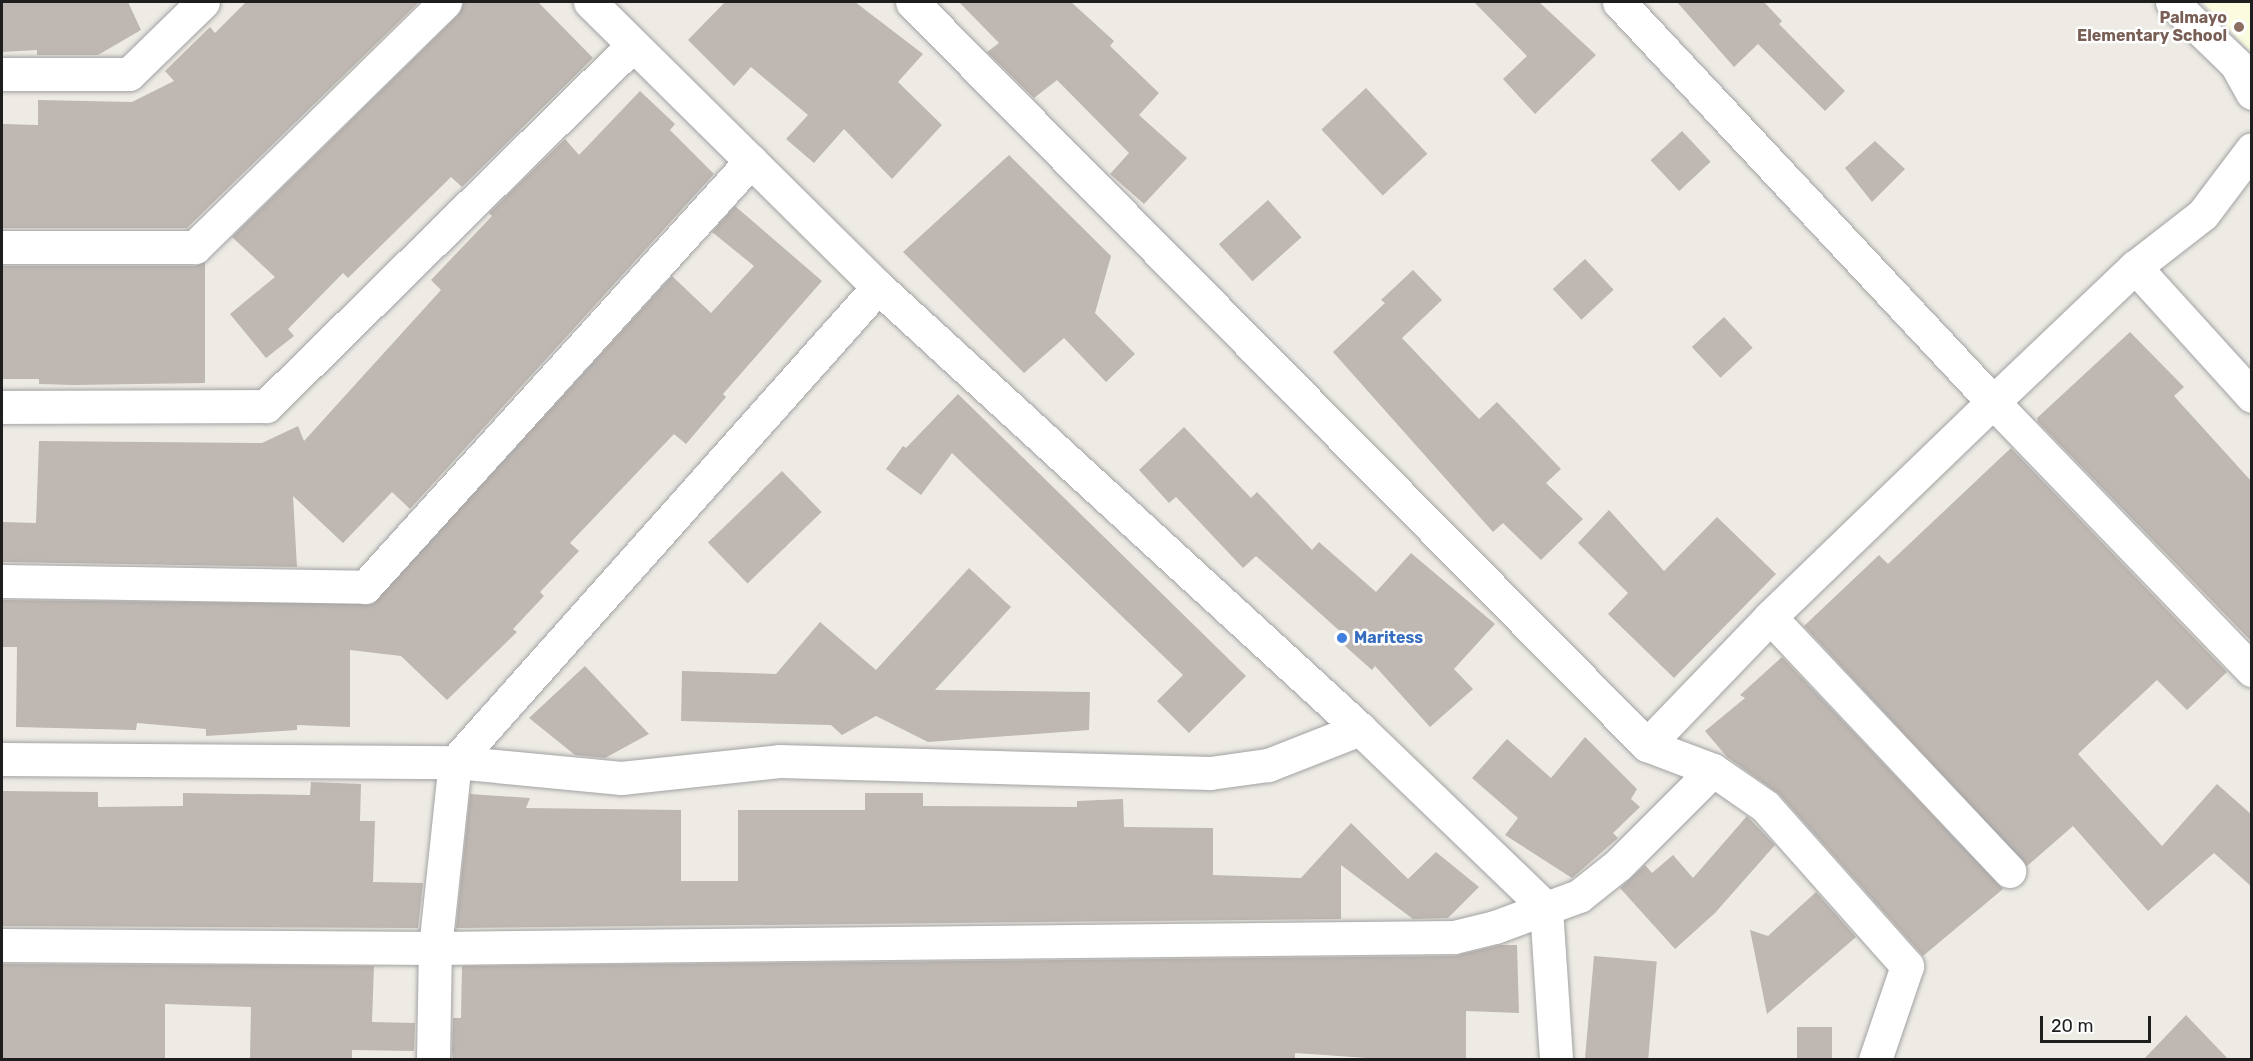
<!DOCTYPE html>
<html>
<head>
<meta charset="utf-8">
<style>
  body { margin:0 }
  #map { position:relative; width:2253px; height:1061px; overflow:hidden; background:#eeebe5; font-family:Rubik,sans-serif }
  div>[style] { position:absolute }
  .education>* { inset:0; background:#fbfcdf }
  .building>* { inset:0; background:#beb7b2; transform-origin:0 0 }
  .roads { filter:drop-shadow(0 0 2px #a2a2a2) drop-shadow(0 0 2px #a2a2a2) }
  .minor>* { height:33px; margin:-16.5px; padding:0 16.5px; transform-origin:16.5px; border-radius:16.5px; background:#fff }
  .dots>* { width:16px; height:16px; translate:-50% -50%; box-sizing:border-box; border:3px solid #fff; border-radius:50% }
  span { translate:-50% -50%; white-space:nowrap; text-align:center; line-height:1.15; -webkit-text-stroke:5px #fff; paint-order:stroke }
  .education-label { font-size:16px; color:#785e54; font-weight:700 }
  .right { translate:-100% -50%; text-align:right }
  .shop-label { font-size:16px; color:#366cbe; font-weight:700 }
  .left { translate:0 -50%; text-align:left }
  .frame { position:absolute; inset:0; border:3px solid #1e1e1e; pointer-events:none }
  .scale { position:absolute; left:2040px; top:1016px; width:111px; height:27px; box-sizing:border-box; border:3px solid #1e1e1e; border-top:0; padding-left:8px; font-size:18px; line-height:21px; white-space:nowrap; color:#1e1e1e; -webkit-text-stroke:4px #fff; paint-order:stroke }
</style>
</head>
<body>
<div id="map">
  <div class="education">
    <div style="clip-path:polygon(2203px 2px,2251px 2px,2251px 52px)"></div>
  </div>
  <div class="building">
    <div style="clip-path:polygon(2px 2px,128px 2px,141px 30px,98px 55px,37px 55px,37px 50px,2px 52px)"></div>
    <div style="clip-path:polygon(246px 2px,419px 2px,187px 228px,2px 228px,2px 124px,38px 125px,38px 100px,132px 102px,174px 81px,165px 71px,210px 27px,215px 33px)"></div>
    <div style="clip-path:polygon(463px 2px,538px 2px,593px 58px,462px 187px,451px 177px,348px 278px,343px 273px,288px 329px,294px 336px,266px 358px,230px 314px,275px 277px,232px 237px,458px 15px)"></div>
    <div style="clip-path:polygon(725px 2px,855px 2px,923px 54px,898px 82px,942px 125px,892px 179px,844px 129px,814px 163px,786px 139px,808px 115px,751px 67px,734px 86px,688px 40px)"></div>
    <div style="clip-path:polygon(959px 2px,1071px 2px,1114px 41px,1110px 46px,1159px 93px,1139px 115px,1187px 158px,1144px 204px,1110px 174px,1129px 153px,1057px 80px,1034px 98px,987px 52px,999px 43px)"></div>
    <div style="clip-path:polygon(1474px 2px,1539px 2px,1596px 55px,1535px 114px,1503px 79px,1527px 56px)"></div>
    <div style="clip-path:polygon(1677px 2px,1764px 2px,1782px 21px,1779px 24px,1845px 91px,1825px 111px,1758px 44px,1734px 67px)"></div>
    <div style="left:1366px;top:88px;width:90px;height:61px;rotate:47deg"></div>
    <div style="clip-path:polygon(640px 91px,675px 124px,670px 130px,714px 174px,410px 509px,392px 492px,343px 543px,293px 496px,297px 567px,2px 562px,2px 522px,36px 523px,39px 441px,262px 443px,298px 426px,304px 441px,441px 290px,431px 280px,492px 216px,489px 213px,565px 139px,579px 155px)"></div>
    <div style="left:1682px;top:131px;width:42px;height:43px;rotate:47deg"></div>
    <div style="clip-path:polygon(1875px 141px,1905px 169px,1872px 202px,1845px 168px)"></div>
    <div style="clip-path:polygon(1009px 155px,1111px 256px,1095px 313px,1135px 354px,1106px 382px,1064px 338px,1024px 373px,903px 252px)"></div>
    <div style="left:1268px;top:200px;width:50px;height:66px;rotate:48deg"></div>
    <div style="clip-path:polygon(735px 206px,822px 281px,723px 394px,726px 397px,686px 444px,674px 434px,570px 543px,579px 551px,540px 592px,544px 596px,513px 629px,517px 632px,447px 700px,401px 656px,350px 650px,350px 727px,297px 725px,297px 730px,206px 736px,206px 729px,137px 723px,136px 730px,16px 727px,17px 647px,2px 647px,2px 600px,373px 604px,672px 276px,711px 313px,754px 266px,712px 232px)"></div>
    <div style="left:1585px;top:259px;width:42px;height:44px;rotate:47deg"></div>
    <div style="clip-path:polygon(205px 262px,205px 383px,74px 385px,39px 384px,39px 379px,2px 379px,2px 266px,195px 266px)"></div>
    <div style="clip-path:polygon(1413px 270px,1442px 300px,1402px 338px,1479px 419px,1497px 402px,1561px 469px,1546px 483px,1583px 519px,1541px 560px,1503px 523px,1493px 532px,1333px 352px,1385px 303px,1381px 300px)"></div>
    <div style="left:1724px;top:317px;width:42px;height:44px;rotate:47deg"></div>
    <div style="clip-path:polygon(2130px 332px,2184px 387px,2174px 396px,2252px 482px,2252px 642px,2038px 422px,2037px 418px)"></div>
    <div style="clip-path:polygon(958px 394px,1246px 676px,1189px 733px,1157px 701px,1183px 675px,952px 453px,921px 495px,886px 469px,903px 446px,906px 448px)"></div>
    <div style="clip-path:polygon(1184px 427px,1251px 498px,1257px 492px,1312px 550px,1319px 542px,1376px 592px,1411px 553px,1495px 624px,1454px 669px,1473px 689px,1430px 727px,1375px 666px,1372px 670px,1337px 639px,1342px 633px,1256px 556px,1243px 568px,1176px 497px,1169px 503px,1139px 470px)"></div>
    <div style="clip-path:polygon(2011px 448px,2227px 672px,2187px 710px,2157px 680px,2078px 754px,2162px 846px,2217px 784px,2252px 815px,2252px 887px,2214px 853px,2148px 911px,2073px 826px,2027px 866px,1804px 626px,1879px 555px,1888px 564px)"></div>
    <div style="left:782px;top:471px;width:57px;height:103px;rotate:46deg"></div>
    <div style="clip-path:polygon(1609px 510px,1664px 571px,1717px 517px,1776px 574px,1674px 678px,1608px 614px,1628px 593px,1578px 543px)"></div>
    <div style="clip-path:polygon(969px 568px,1011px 607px,935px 690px,1090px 692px,1089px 730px,928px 742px,876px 716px,842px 735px,831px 725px,681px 721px,682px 671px,776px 674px,820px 622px,876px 670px)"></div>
    <div style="clip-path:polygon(1782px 657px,2003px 889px,1923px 956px,1779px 794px,1727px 757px,1705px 731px,1745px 698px,1740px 695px)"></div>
    <div style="clip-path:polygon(585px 666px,649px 734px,605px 758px,575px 755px,529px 718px)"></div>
    <div style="clip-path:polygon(1585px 737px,1637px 789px,1631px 799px,1640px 807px,1613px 833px,1618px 838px,1572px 878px,1505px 835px,1518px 818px,1472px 778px,1507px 739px,1551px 778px)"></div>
    <div style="clip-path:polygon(311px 782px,361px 784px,360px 821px,375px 821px,373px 882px,423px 883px,418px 928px,2px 926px,2px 791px,98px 792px,98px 807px,183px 806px,183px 793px,310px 795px)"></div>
    <div style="clip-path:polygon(865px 793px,923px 793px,923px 806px,1077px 807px,1077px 801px,1123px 799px,1124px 827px,1213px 828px,1213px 875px,1301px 878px,1351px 823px,1408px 879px,1436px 852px,1479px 887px,1448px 918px,1413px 919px,1341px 865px,1341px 919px,456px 928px,470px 794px,530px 798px,526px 808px,681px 810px,681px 881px,738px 881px,738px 810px,865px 810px)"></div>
    <div style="clip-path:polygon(1747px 816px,1775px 845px,1715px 913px,1675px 949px,1620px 888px,1645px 865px,1652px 873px,1673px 855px,1693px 878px)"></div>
    <div style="clip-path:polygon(1816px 892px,1856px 937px,1767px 1014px,1750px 930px,1768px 936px)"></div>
    <div style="clip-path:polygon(1500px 945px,1517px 945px,1519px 1013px,1466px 1011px,1466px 1059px,1382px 1059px,1295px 1053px,1295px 1059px,453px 1059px,452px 1052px,453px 1018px,461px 1018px,462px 966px,1454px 956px)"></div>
    <div style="left:1594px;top:956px;width:63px;height:104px;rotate:5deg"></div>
    <div style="clip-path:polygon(2px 964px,374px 966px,372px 1022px,415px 1023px,414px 1051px,352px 1050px,352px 1059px,250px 1059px,251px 1007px,165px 1004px,165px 1059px,2px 1059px)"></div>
    <div style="clip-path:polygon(2186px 1015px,2228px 1059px,2144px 1059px)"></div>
    <div style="left:1797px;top:1027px;width:35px;height:32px"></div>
  </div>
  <div class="roads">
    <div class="minor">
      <div style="left:590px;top:2px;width:405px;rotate:44.7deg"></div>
      <div style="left:878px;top:287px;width:654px;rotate:42.52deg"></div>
      <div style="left:1360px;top:729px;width:258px;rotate:43.9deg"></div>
      <div style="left:1546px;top:908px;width:152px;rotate:86.2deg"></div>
      <div style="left:1619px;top:2px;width:548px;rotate:46.92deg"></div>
      <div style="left:1993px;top:402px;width:373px;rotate:46deg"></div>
      <div style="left:2172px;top:2px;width:89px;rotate:44.1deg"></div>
      <div style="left:2236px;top:64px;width:33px;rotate:61deg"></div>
      <div style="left:2px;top:74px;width:127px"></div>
      <div style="left:129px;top:74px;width:103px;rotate:-44.2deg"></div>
      <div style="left:2px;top:247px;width:193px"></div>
      <div style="left:195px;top:247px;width:350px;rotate:-44.4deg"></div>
      <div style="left:2135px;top:267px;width:174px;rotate:47.8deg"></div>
      <div style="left:2px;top:407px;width:264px;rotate:-0.2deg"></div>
      <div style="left:266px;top:406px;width:515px;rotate:-44.53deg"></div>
      <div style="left:2px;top:581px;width:363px;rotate:0.9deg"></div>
      <div style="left:365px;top:587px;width:575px;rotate:-47.82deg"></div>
      <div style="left:1770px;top:617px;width:349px;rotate:46.7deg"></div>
      <div style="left:1647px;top:745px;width:178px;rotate:-46.1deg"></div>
      <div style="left:1770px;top:617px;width:310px;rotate:-44deg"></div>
      <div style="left:1993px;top:402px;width:196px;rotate:-43.6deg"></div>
      <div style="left:2135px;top:267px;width:86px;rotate:-37.9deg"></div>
      <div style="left:2203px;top:214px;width:81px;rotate:-53deg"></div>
      <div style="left:2px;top:759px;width:453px;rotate:0.4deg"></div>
      <div style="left:455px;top:762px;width:167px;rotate:5.5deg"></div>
      <div style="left:621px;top:778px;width:159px;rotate:-6.1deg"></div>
      <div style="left:779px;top:761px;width:431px;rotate:1.6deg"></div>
      <div style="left:1210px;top:773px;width:59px;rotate:-7.9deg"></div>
      <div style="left:1268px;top:765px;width:99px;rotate:-21.4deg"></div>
      <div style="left:1713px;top:770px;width:63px;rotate:34.7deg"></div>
      <div style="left:1765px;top:806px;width:214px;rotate:48.4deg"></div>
      <div style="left:1907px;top:966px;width:99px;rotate:108.8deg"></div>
      <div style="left:2px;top:945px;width:433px;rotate:0.4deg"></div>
      <div style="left:435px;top:948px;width:1019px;rotate:-0.62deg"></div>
      <div style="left:1454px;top:937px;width:42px;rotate:-13.7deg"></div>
      <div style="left:1495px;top:927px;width:90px;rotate:-20.3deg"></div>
      <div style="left:1579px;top:896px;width:50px;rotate:-38.5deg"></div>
      <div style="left:1618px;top:865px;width:134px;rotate:-45deg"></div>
      <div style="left:1713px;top:770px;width:71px;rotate:-159.3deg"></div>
      <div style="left:1647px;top:745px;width:1045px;rotate:-134.69deg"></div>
      <div style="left:433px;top:1060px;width:112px;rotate:-89deg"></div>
      <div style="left:435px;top:948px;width:187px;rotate:-83.9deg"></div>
      <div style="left:455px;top:762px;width:636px;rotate:-48.31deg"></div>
    </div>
  </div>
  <div class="dots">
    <div style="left:2239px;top:27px;background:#8d6e63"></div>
    <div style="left:1342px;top:638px;background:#3f7fe0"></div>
  </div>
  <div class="education-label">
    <span class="right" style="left:2227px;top:27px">Palmayo<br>Elementary School</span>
  </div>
  <div class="shop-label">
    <span class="left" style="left:1354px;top:638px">Maritess</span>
  </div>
  <div class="frame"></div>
  <div class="scale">20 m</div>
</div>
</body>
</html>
